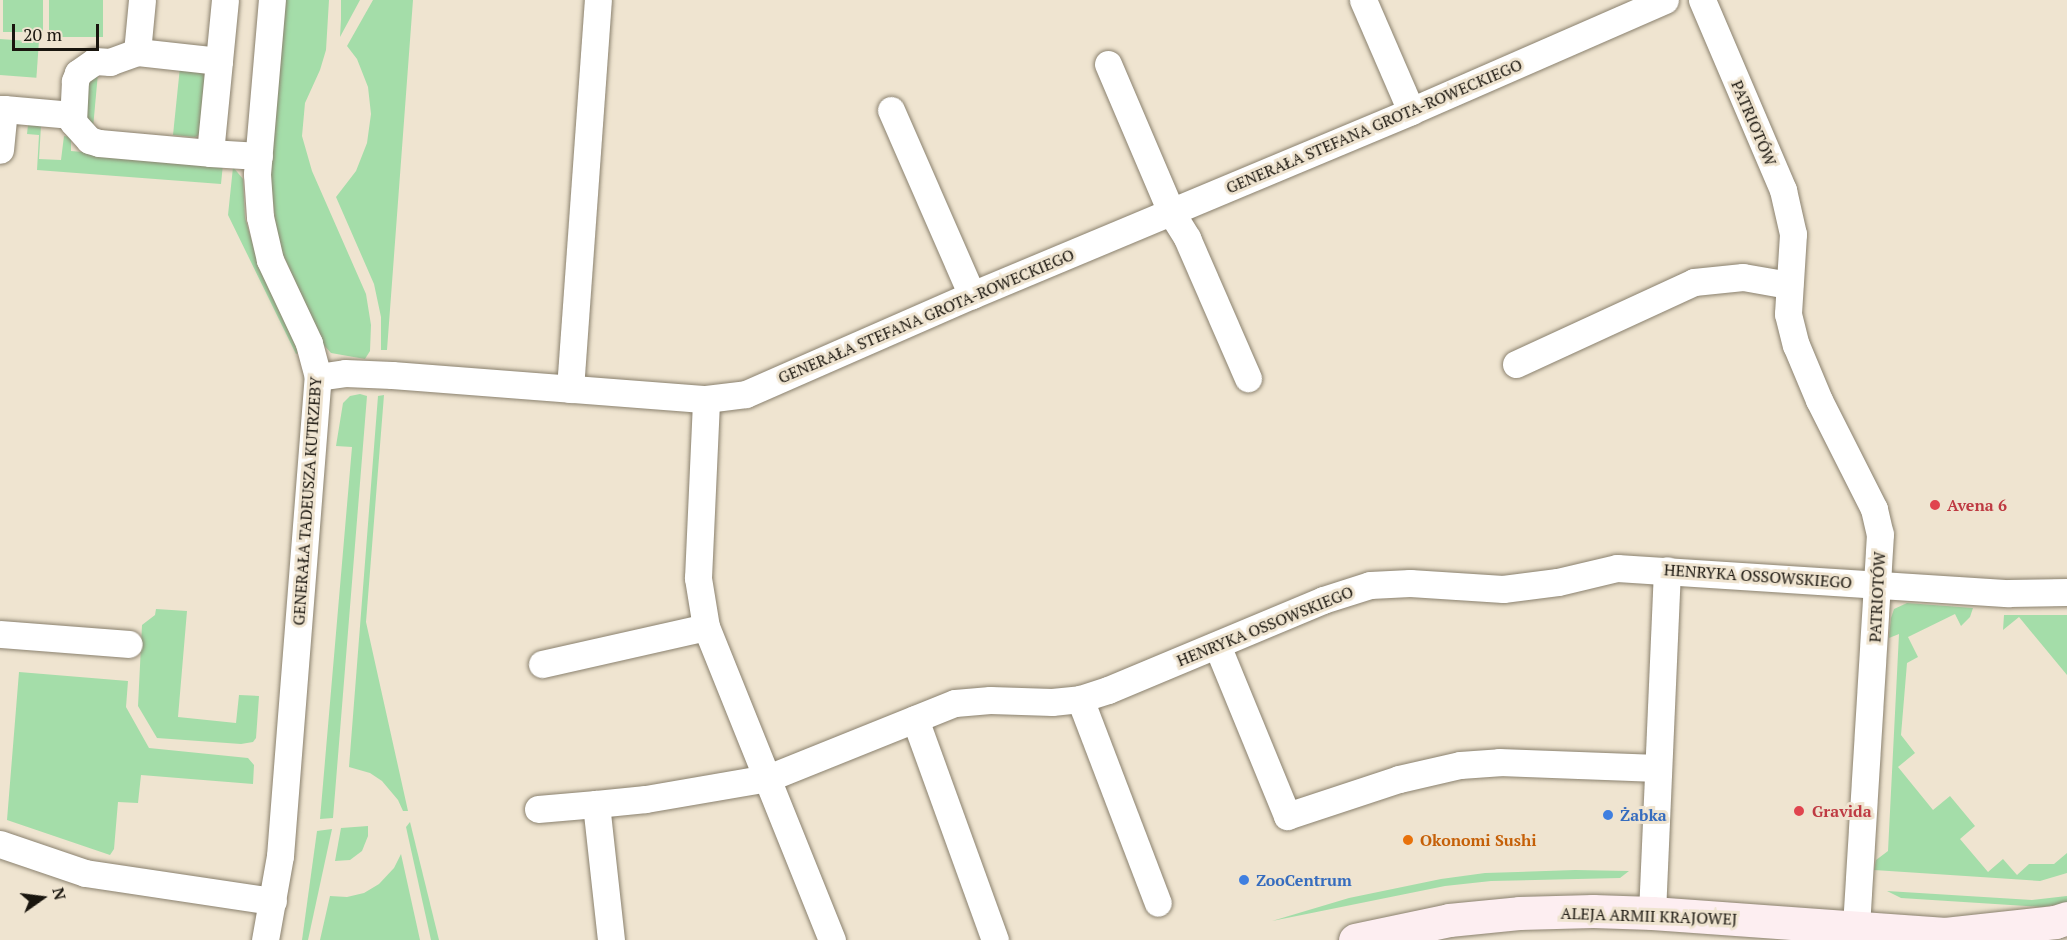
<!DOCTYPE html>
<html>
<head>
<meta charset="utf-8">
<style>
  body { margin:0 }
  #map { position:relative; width:2067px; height:940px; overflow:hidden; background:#efe4d0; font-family:"PT Serif",serif }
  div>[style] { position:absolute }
  .green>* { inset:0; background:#a4dda9; transform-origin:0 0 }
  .roads { filter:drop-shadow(0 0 2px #8a816e) drop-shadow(0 0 2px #8a816e) }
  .street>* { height:27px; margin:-13.5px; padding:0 13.5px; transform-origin:13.5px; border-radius:13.5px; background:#fff }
  .secondary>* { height:33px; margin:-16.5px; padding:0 16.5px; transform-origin:16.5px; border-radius:16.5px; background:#fdeef1 }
  .dots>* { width:16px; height:16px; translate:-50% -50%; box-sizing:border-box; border:3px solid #efe4d0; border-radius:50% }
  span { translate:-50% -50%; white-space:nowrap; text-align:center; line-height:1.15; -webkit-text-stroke:6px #efe4d0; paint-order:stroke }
  .street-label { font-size:16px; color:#19150e }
  .health-label { font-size:16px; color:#be3a42; font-weight:700 }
  .left { translate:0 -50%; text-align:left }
  .shop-label { font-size:16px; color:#366cbe; font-weight:700 }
  .food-label { font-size:16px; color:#c56008; font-weight:700 }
  .north { position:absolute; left:12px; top:868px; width:60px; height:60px; -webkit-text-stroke:4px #efe4d0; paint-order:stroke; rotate:76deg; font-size:16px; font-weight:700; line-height:24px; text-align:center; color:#19150e }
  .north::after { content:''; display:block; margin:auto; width:21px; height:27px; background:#19150e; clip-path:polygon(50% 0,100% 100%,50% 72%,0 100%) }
  .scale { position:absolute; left:12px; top:24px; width:87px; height:27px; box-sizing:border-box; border:3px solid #19150e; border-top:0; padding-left:8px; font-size:18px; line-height:21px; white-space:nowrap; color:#19150e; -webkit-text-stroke:4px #efe4d0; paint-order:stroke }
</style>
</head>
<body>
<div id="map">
  <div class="green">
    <div style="left:3px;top:0;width:40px;height:32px"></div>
    <div style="left:49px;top:0;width:54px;height:37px"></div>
    <div style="clip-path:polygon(286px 0,329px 0,326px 50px,320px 70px,305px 103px,302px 136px,312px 171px,366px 294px,371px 325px,370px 351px,365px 359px,331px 353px,323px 344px,282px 252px,276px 229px,270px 173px)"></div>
    <div style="clip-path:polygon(341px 0,360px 0,340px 37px,341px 19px)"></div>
    <div style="clip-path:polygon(373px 0,413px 0,387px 350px,381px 350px,381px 317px,374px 284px,336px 197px,356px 171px,367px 143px,371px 114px,368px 87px,357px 59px,347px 46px)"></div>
    <div style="left:0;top:39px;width:39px;height:36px;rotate:4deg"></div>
    <div style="clip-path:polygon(180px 67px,202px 69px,205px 73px,199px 135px,195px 137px,173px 135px)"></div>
    <div style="clip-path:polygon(98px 73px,93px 128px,85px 119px,88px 77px)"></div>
    <div style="clip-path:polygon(28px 125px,41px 126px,39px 159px,61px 160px,64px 136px,71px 137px,71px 151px,223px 164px,221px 184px,37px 170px,39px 135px,27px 134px)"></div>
    <div style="clip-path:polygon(233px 167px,243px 179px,245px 218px,259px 265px,294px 342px,298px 353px,296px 354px,228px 215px)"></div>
    <div style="clip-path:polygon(360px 394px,367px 396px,333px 818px,320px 819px,352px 447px,336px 446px,343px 403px,350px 396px)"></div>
    <div style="clip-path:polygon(384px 395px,366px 622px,408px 811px,403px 811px,398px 800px,382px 781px,370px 773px,349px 767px,378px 396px)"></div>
    <div style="clip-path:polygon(1907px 603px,1973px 608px,1970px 617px,1961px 626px,1955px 614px,1908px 637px,1918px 657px,1907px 663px,1901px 735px,1915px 753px,1898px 767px,1933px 810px,1950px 796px,1975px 826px,1960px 839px,1988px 872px,2003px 859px,2017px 875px,2029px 864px,2054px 864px,2067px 853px,2067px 873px,2040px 881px,1874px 870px,1876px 860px,1888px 851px,1899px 634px,1889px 638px,1891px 618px,1894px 609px)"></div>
    <div style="clip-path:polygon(156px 609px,187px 611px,178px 717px,236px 723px,239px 695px,259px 696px,256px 738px,253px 742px,241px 744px,157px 738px,138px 706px,142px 625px,155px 615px)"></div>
    <div style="clip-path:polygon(2004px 615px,2067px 615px,2067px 675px,2019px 617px,2003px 630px)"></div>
    <div style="clip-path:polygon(19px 672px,128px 681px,126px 707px,149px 748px,248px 758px,254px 765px,253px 784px,141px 775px,138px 803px,118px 802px,114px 849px,110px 855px,7px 820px)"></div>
    <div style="clip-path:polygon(410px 822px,439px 940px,431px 940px,406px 827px)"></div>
    <div style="clip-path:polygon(368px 826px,368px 836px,362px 851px,350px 860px,335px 861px,341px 828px)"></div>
    <div style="clip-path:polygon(332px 829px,308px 940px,302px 940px,317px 831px)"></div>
    <div style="clip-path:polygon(401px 854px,420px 940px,320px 940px,330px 896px,347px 897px,364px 893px,379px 884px,394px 868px)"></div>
    <div style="clip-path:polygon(1575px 870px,1629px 871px,1620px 878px,1491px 881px,1445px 886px,1272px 921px,1349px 898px,1441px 879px,1485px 873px)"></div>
    <div style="clip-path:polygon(1887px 891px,2032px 900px,2067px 896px,2067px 903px,2042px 907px,1901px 898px)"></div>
  </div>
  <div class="roads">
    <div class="street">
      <div style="left:1363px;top:0;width:121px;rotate:66.6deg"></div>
      <div style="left:1702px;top:0;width:207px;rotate:66.9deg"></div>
      <div style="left:1783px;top:190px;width:45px;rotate:77.2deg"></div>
      <div style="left:1793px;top:234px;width:80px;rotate:93.6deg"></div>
      <div style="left:1788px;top:314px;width:32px;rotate:76deg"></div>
      <div style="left:1796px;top:345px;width:60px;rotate:67.3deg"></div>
      <div style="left:1819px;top:400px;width:122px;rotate:63.2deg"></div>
      <div style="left:1874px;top:509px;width:26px;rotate:77deg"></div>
      <div style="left:1880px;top:534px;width:407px;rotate:93.5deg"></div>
      <div style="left:137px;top:52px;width:52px;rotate:-84.5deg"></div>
      <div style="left:219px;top:61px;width:61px;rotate:-84.4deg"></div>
      <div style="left:1108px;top:64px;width:161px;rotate:66.9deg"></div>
      <div style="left:1171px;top:212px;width:31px;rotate:58deg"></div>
      <div style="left:1187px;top:238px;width:153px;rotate:66.5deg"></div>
      <div style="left:0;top:109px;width:4px"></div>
      <div style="left:4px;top:109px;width:41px;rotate:95.6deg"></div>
      <div style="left:4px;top:109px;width:68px;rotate:5deg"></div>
      <div style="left:891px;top:110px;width:202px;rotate:66.4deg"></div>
      <div style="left:210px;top:153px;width:92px;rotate:-84.4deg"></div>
      <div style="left:219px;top:61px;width:82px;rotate:-173.7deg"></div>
      <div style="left:137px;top:52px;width:29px;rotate:160deg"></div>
      <div style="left:110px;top:62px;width:15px;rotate:-176deg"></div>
      <div style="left:95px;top:61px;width:21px;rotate:145deg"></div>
      <div style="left:78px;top:73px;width:9px;rotate:111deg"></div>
      <div style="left:75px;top:81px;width:41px;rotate:92.8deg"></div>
      <div style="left:73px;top:122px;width:24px;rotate:48deg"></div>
      <div style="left:89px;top:140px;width:10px;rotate:17deg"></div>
      <div style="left:99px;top:143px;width:111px;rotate:5.1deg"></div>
      <div style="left:210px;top:153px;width:49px;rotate:3.5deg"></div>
      <div style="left:1516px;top:364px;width:196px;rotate:-24.7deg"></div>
      <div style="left:1694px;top:282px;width:49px;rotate:-5.8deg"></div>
      <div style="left:1743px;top:277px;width:47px;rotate:9.9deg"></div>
      <div style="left:318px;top:377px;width:27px;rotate:-8deg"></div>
      <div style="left:345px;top:373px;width:47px;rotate:2.4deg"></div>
      <div style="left:392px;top:375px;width:315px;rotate:4.4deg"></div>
      <div style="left:570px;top:389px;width:390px;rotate:-85.9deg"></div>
      <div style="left:0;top:634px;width:129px;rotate:4.4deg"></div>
      <div style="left:1217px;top:645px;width:185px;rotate:67.7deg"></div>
      <div style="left:1287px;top:816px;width:118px;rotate:-18.3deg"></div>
      <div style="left:1399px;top:779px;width:63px;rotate:-12.9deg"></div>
      <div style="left:1460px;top:765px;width:39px;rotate:-4deg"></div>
      <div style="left:1499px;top:762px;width:159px;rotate:2.2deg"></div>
      <div style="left:542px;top:664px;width:168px;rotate:-12.7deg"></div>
      <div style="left:1080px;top:699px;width:218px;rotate:69.1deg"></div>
      <div style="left:915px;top:719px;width:235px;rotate:70.1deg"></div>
      <div style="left:538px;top:809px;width:58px;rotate:-4.9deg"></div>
      <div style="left:0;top:844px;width:90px;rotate:18.8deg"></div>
      <div style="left:85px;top:873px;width:190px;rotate:8.5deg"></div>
      <div style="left:1652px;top:913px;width:343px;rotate:-87.5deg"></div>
      <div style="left:265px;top:940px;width:85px;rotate:-79.9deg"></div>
      <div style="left:280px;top:856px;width:481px;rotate:-85.5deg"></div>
      <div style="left:318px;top:377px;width:35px;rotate:-105deg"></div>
      <div style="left:309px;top:343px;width:92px;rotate:-115.2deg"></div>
      <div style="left:270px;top:260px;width:44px;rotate:-103.1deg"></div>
      <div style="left:260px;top:217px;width:43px;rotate:-94deg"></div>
      <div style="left:257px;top:174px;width:175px;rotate:-85.1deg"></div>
      <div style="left:611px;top:940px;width:137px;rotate:-96.3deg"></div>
      <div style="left:596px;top:804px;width:50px;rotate:-5.7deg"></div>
      <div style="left:646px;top:799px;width:124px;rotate:-9.8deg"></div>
      <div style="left:768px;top:778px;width:201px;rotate:-21.9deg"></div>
      <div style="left:955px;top:703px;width:35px;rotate:-5deg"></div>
      <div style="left:990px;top:700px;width:62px;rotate:1.8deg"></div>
      <div style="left:1052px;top:702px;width:28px;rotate:-6deg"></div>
      <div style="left:1080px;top:699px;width:29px;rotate:-18deg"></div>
      <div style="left:1108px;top:690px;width:233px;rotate:-22.7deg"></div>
      <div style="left:1323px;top:600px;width:49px;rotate:-17.7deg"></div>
      <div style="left:1370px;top:585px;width:40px;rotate:-2.9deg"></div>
      <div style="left:1410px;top:583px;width:93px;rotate:3.7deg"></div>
      <div style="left:1503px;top:589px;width:55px;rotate:-7.3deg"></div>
      <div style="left:1558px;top:582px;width:61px;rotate:-13.3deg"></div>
      <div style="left:1617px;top:568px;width:392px;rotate:3.7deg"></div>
      <div style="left:2008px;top:593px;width:59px;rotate:-1deg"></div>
      <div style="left:832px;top:940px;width:337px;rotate:-111.9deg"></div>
      <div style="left:706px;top:627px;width:50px;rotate:-99.3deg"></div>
      <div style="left:698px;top:578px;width:179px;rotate:-87.4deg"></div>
      <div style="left:706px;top:399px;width:40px;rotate:-7.1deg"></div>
      <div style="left:746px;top:394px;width:247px;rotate:-23.7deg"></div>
      <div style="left:972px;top:295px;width:476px;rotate:-22.7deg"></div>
      <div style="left:1411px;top:111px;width:277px;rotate:-23.6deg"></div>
    </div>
    <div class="secondary">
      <div style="left:1355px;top:940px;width:96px;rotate:-12deg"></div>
      <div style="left:1449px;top:920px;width:70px;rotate:-5.7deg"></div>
      <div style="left:1519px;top:913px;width:74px;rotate:-1.5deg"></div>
      <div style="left:1593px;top:911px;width:59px;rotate:1.9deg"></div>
      <div style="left:1652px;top:913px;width:294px;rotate:4.1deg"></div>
      <div style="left:1945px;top:934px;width:111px;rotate:-6.2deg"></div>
      <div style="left:2055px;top:922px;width:13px;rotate:-18deg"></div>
    </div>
  </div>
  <div class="dots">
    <div style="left:1935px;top:505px;background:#e0444e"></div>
    <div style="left:1799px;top:811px;background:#e0444e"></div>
    <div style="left:1608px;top:815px;background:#3f7fe0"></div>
    <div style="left:1408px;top:840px;background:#e8710a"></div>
    <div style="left:1244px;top:880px;background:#3f7fe0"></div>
  </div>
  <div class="street-label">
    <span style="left:1754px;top:123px;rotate:67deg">PATRIOTÓW</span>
    <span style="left:1374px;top:126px;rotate:-23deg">GENERAŁA STEFANA GROTA-ROWECKIEGO</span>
    <span style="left:926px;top:316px;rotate:-23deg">GENERAŁA STEFANA GROTA-ROWECKIEGO</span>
    <span style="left:307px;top:501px;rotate:-86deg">GENERAŁA TADEUSZA KUTRZEBY</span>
    <span style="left:1758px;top:576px;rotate:4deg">HENRYKA OSSOWSKIEGO</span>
    <span style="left:1877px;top:597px;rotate:-87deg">PATRIOTÓW</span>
    <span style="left:1265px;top:626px;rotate:-22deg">HENRYKA OSSOWSKIEGO</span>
    <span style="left:1649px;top:916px;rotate:2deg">ALEJA ARMII KRAJOWEJ</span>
  </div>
  <div class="health-label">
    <span class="left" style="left:1947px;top:505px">Avena 6</span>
    <span class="left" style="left:1812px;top:811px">Gravida</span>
  </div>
  <div class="shop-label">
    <span class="left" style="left:1620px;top:815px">Żabka</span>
    <span class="left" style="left:1256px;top:880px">ZooCentrum</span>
  </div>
  <div class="food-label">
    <span class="left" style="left:1420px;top:840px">Okonomi Sushi</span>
  </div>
  <div class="north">N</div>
  <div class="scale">20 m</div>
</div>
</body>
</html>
